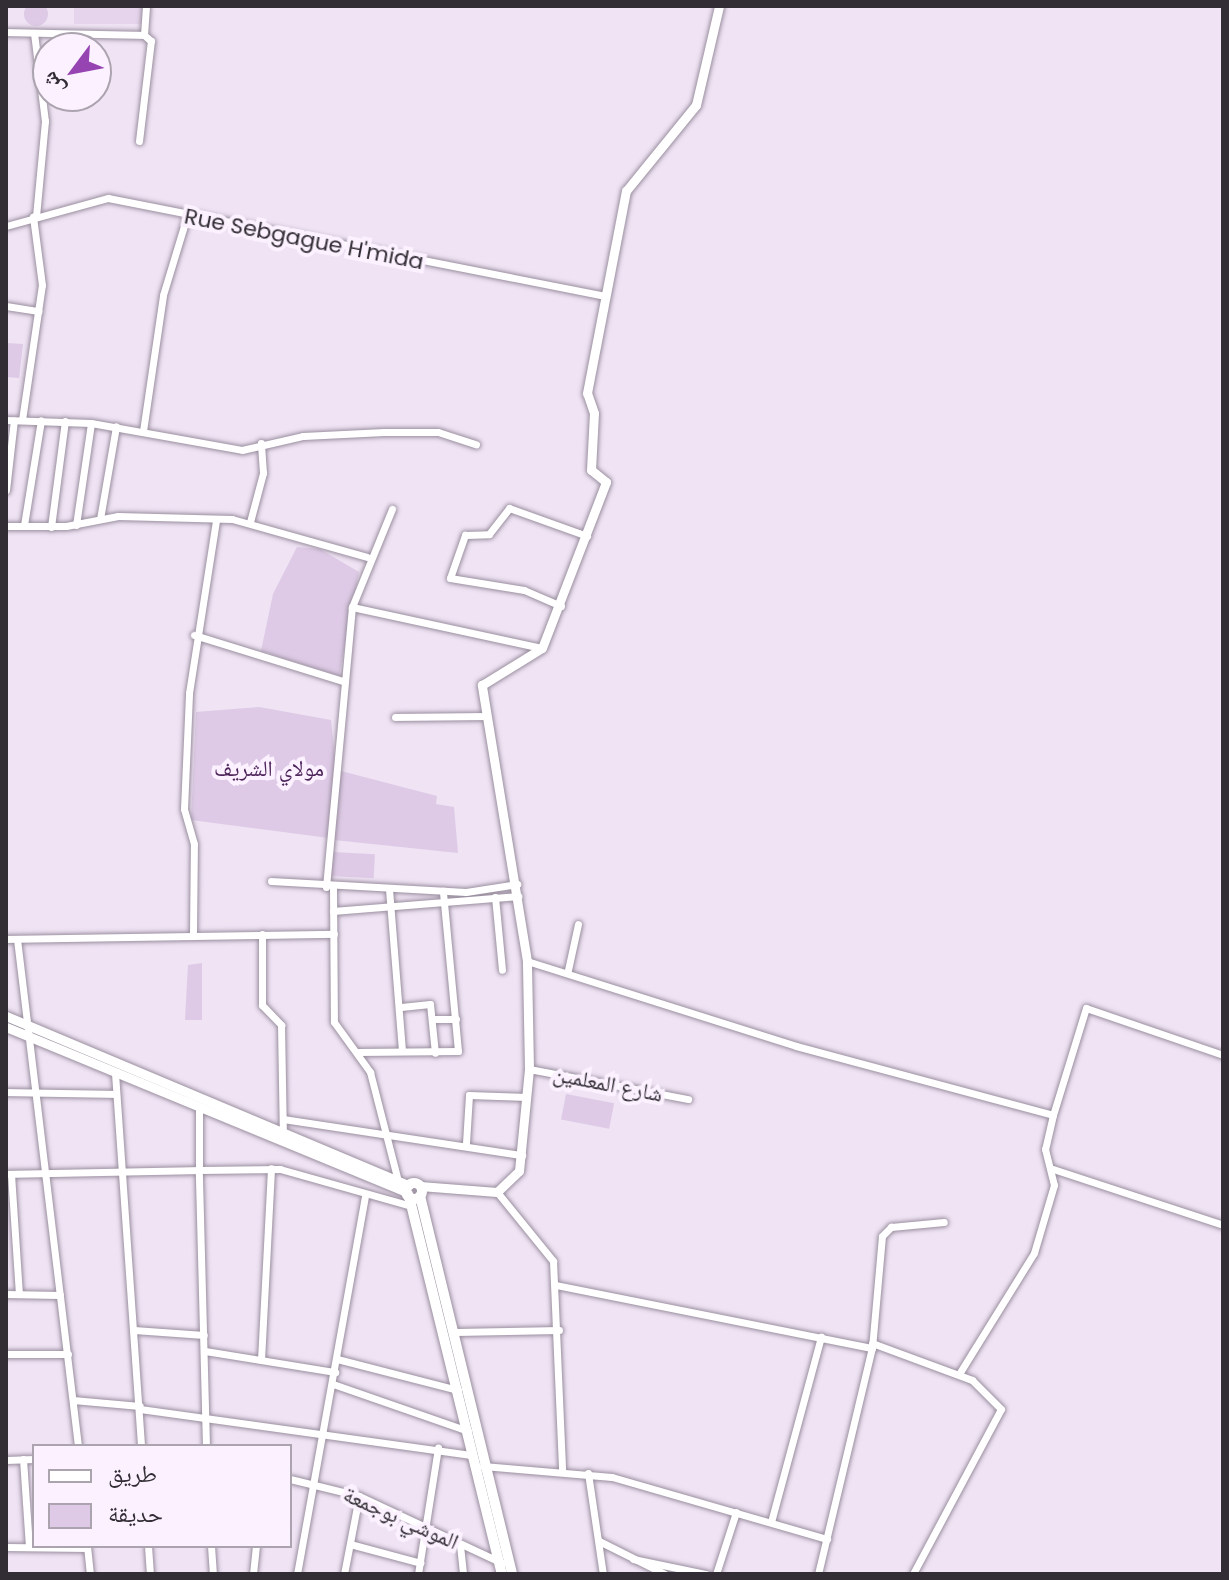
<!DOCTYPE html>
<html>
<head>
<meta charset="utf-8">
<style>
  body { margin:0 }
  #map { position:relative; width:1229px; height:1580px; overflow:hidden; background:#efe3f4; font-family:Poppins,"Noto Naskh Arabic",sans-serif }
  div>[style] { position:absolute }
  .built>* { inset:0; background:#e5d4ec; transform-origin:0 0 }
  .green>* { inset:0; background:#decae6; transform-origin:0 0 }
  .round { border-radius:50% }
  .roads { filter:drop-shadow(0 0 2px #9a8f9f) drop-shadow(0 0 2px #9a8f9f) }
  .minor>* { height:7px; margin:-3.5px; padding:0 3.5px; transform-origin:3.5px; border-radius:3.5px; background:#fff }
  .tertiary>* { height:9px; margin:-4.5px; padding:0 4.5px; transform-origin:4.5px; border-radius:4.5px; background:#fff }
  .secondary>* { height:10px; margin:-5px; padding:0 5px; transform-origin:5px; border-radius:5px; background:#fff }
  .secondary>.ring { margin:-5px; padding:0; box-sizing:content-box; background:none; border:10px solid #fff; border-radius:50% }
  span { translate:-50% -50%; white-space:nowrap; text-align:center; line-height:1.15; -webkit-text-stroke:8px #fbf1ff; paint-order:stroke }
  .street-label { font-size:22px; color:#322d34 }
  .park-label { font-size:22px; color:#4f265c }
  .frame { position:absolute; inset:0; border:8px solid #322d34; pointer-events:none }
  .legend { position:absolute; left:32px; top:1444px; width:260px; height:104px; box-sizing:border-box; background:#fbf1ff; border:2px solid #aba3ae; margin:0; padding:10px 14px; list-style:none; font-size:24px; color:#322d34 }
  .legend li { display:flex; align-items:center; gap:16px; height:40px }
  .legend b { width:40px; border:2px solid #aba3ae }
  .north { position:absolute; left:32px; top:32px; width:80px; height:80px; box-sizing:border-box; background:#fbf1ff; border:2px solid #aba3ae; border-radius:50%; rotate:238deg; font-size:22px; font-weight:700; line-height:32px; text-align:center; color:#322d34 }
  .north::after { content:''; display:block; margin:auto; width:28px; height:36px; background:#9744b3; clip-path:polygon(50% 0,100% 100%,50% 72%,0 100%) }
</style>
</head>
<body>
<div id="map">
  <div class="built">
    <div style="left:74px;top:6px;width:69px;height:18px"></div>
  </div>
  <div class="green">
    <div class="round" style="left:24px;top:2px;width:24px;height:24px"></div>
    <div style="clip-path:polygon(6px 343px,23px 344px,19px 378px,6px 377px)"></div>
    <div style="clip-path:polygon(297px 547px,320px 549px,359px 572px,339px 676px,261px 651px,273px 594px)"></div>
    <div style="clip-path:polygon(259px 707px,331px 720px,338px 787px,341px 771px,437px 796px,436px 804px,454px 807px,458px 853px,334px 840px,336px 808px,329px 838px,191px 820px,196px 712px)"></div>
    <div style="left:332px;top:852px;width:43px;height:24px;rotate:3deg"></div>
    <div style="clip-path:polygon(202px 963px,202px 1020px,185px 1020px,188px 965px)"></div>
    <div style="left:566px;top:1094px;width:49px;height:26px;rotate:11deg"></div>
  </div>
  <div class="roads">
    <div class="minor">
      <div style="left:6px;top:32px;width:138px;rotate:1.2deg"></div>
      <div style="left:34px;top:33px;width:89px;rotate:82.9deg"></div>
      <div style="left:45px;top:121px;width:95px;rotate:95.4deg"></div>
      <div style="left:139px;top:141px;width:101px;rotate:-83.2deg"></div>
      <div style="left:151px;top:41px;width:9px;rotate:-139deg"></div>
      <div style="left:144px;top:35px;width:29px;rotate:-86deg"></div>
      <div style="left:6px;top:226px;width:106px;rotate:-15.4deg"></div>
      <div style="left:108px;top:198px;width:507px;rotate:11.15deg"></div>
      <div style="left:6px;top:306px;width:33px;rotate:9deg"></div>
      <div style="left:6px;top:420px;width:85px;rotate:2deg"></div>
      <div style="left:91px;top:423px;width:153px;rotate:10.1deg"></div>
      <div style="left:242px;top:450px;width:63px;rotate:-12.9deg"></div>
      <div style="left:303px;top:436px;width:81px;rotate:-2.8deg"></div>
      <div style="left:384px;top:432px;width:54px"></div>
      <div style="left:438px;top:432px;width:40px;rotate:18deg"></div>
      <div style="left:22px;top:420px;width:136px;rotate:-81.6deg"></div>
      <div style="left:42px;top:285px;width:69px;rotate:-97.5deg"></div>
      <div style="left:143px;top:431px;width:137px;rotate:-81.6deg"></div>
      <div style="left:163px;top:295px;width:83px;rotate:-73.1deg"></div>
      <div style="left:6px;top:490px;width:70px;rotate:-83.5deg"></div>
      <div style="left:100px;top:519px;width:94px;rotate:-80.2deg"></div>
      <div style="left:250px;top:522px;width:51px;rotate:-75.1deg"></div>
      <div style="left:263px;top:473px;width:30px;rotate:-94deg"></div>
      <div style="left:24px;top:525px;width:106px;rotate:-80.8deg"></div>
      <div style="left:76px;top:525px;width:103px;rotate:-81.6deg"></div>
      <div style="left:6px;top:526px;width:60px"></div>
      <div style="left:66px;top:526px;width:53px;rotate:-10.9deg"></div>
      <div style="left:118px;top:516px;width:114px;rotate:1.5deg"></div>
      <div style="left:232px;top:519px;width:140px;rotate:15.7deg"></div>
      <div style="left:51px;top:527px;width:107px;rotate:-82.5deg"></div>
      <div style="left:561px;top:606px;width:40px;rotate:-156.6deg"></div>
      <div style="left:524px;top:590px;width:75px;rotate:-170.8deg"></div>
      <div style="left:450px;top:578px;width:46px;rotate:-70.8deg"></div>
      <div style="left:465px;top:535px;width:24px;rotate:-2deg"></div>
      <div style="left:489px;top:534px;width:33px;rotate:-52deg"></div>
      <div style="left:509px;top:508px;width:83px;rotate:19.7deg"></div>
      <div style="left:352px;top:607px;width:194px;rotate:12.2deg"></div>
      <div style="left:194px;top:635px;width:156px;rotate:17.2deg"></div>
      <div style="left:395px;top:717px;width:91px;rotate:-0.6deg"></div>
      <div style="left:271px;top:881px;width:195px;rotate:3.2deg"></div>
      <div style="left:466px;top:892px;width:52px;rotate:-8.9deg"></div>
      <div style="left:326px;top:887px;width:281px;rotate:-84.7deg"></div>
      <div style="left:352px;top:607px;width:106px;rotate:-67.8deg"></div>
      <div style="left:333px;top:888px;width:134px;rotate:89.6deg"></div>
      <div style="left:334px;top:1022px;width:62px;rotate:54.2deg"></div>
      <div style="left:370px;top:1072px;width:113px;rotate:75.6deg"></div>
      <div style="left:389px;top:889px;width:162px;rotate:85.4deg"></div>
      <div style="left:495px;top:897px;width:73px;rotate:84.5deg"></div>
      <div style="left:333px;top:911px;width:186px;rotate:-4.6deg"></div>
      <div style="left:193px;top:934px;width:90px;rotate:-89.4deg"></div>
      <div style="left:194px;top:844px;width:36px;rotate:-106deg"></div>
      <div style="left:184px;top:809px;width:116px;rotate:-87.5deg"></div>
      <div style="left:189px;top:693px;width:175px;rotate:-81.1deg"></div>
      <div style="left:262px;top:934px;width:71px;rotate:90deg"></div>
      <div style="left:262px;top:1005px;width:28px;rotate:46deg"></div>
      <div style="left:281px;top:1025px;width:110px;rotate:89deg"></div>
      <div style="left:6px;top:939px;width:328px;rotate:-0.9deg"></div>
      <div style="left:17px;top:939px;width:511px;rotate:83.14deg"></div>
      <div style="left:527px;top:961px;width:282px;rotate:17.5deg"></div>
      <div style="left:796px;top:1046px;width:266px;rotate:15deg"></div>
      <div style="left:1053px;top:1115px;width:35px;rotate:103deg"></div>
      <div style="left:1045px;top:1149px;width:37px;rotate:76deg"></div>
      <div style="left:1054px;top:1185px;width:71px;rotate:106.4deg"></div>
      <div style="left:1034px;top:1253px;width:142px;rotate:121.8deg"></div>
      <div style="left:568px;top:970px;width:47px;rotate:-77.7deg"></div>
      <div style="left:401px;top:1007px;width:29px;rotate:-6deg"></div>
      <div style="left:430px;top:1004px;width:49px;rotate:84.2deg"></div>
      <div style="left:432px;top:1019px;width:24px"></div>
      <div style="left:359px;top:1052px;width:99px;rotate:-0.6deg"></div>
      <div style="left:458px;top:1051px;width:161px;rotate:-95.4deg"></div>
      <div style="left:529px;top:1069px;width:162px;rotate:10.7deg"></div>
      <div style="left:115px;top:1073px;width:374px;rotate:86deg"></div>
      <div style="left:6px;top:1092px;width:110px;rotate:1deg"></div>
      <div style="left:1053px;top:1115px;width:112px;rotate:-72.9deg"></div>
      <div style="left:1086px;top:1008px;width:145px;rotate:18.9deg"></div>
      <div style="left:283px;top:1119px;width:242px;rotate:8.6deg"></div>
      <div style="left:466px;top:1143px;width:48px;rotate:-86.4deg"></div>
      <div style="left:469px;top:1095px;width:58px;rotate:2deg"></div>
      <div style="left:1053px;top:1169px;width:179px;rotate:18.2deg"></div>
      <div style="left:6px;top:1174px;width:193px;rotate:-1.2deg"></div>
      <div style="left:199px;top:1170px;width:59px;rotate:-90deg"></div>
      <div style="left:11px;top:1174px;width:120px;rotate:86.2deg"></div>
      <div style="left:497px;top:1192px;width:89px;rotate:50.9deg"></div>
      <div style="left:553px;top:1261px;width:209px;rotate:87.5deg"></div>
      <div style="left:556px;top:1285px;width:322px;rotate:11.3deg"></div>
      <div style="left:6px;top:1294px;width:54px;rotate:1.1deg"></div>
      <div style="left:134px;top:1330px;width:70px;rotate:4.1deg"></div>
      <div style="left:456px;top:1332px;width:103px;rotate:-1.1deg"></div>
      <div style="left:872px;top:1343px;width:107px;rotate:20.3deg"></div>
      <div style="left:972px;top:1380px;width:41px;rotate:45deg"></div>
      <div style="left:1001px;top:1409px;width:187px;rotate:118.1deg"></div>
      <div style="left:205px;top:1351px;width:132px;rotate:9.2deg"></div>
      <div style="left:6px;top:1354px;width:62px"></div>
      <div style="left:337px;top:1359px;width:125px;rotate:14.4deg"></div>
      <div style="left:261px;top:1360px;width:192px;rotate:-87deg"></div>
      <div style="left:333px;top:1384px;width:143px;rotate:19.2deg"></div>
      <div style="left:73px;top:1400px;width:67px;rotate:5.1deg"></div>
      <div style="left:140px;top:1409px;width:336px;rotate:7.9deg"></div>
      <div style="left:206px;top:1446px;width:276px;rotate:-91.5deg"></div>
      <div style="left:199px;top:1170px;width:81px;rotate:-0.7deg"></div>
      <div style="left:280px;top:1169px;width:137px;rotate:15.7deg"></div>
      <div style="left:23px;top:1459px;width:88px;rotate:86.1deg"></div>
      <div style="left:6px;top:1460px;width:28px;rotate:-2deg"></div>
      <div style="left:483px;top:1466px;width:129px;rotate:4.9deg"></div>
      <div style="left:612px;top:1477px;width:224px;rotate:16.1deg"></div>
      <div style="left:588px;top:1473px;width:102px;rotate:81.6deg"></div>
      <div style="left:290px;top:1479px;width:71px;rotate:13.8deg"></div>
      <div style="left:359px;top:1496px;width:158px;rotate:25.1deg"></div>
      <div style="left:771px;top:1522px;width:192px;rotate:-74.9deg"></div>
      <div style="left:599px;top:1541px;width:74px;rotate:26.6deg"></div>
      <div style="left:350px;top:1544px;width:73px;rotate:15deg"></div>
      <div style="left:460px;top:1545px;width:29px;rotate:84deg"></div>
      <div style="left:87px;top:1546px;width:28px;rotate:84deg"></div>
      <div style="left:148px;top:1546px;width:28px;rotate:86deg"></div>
      <div style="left:211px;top:1546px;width:28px;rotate:86deg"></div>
      <div style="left:6px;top:1547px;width:81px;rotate:0.7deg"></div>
      <div style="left:633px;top:1559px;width:75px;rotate:11.6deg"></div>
      <div style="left:253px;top:1574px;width:28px;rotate:-84deg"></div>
      <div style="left:297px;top:1574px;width:384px;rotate:-79.8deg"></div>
      <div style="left:344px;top:1574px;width:79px;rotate:-79.1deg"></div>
      <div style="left:418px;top:1574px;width:128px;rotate:-81deg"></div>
      <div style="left:716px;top:1574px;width:65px;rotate:-72.1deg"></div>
      <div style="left:818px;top:1574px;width:232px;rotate:-76.6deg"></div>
      <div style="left:872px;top:1348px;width:112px;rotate:-84.9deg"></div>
      <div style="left:882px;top:1236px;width:13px;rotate:-45deg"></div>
      <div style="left:891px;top:1227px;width:53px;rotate:-5.4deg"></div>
    </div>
    <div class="tertiary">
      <div style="left:6px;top:1016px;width:437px;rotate:22.8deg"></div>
      <div style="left:6px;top:1027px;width:434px;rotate:22.4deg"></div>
      <div style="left:420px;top:1186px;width:77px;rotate:4.5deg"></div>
      <div style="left:497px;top:1192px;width:30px;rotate:-44deg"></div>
      <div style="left:519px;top:1171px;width:102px;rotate:-84.4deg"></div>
      <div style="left:529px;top:1069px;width:108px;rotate:-91.1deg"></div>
      <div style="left:527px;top:961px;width:280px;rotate:-99.3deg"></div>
      <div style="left:482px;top:685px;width:70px;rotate:-31.7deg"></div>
      <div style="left:542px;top:648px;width:178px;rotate:-68.9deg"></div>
      <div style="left:606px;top:482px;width:19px;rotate:-141deg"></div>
      <div style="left:591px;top:470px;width:57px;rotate:-87deg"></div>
      <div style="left:594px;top:413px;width:21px;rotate:-109deg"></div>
      <div style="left:587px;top:393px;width:206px;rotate:-79.1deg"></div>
      <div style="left:626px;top:191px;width:111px;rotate:-50.9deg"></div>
      <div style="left:696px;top:105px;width:102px;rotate:-76.9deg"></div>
    </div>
    <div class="secondary">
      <div class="ring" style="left:406px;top:1183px;width:6px;height:6px"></div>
      <div style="left:409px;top:1196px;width:389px;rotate:76.2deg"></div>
      <div style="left:420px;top:1196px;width:389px;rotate:76.3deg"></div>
    </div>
  </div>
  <div class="street-label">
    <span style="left:304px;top:239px;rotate:11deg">Rue Sebgague H'mida</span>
    <span style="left:608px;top:1084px;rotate:11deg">شارع المعلمين</span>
    <span style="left:401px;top:1518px;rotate:24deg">الموشي بوجمعة</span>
  </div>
  <div class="park-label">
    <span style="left:269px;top:769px">مولاي الشريف</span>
  </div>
  <div class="frame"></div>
  <ul class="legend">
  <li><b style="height:10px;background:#fff"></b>طريق</li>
  <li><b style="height:22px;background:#decae6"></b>حديقة</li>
  </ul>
  <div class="north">ش</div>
</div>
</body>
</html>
